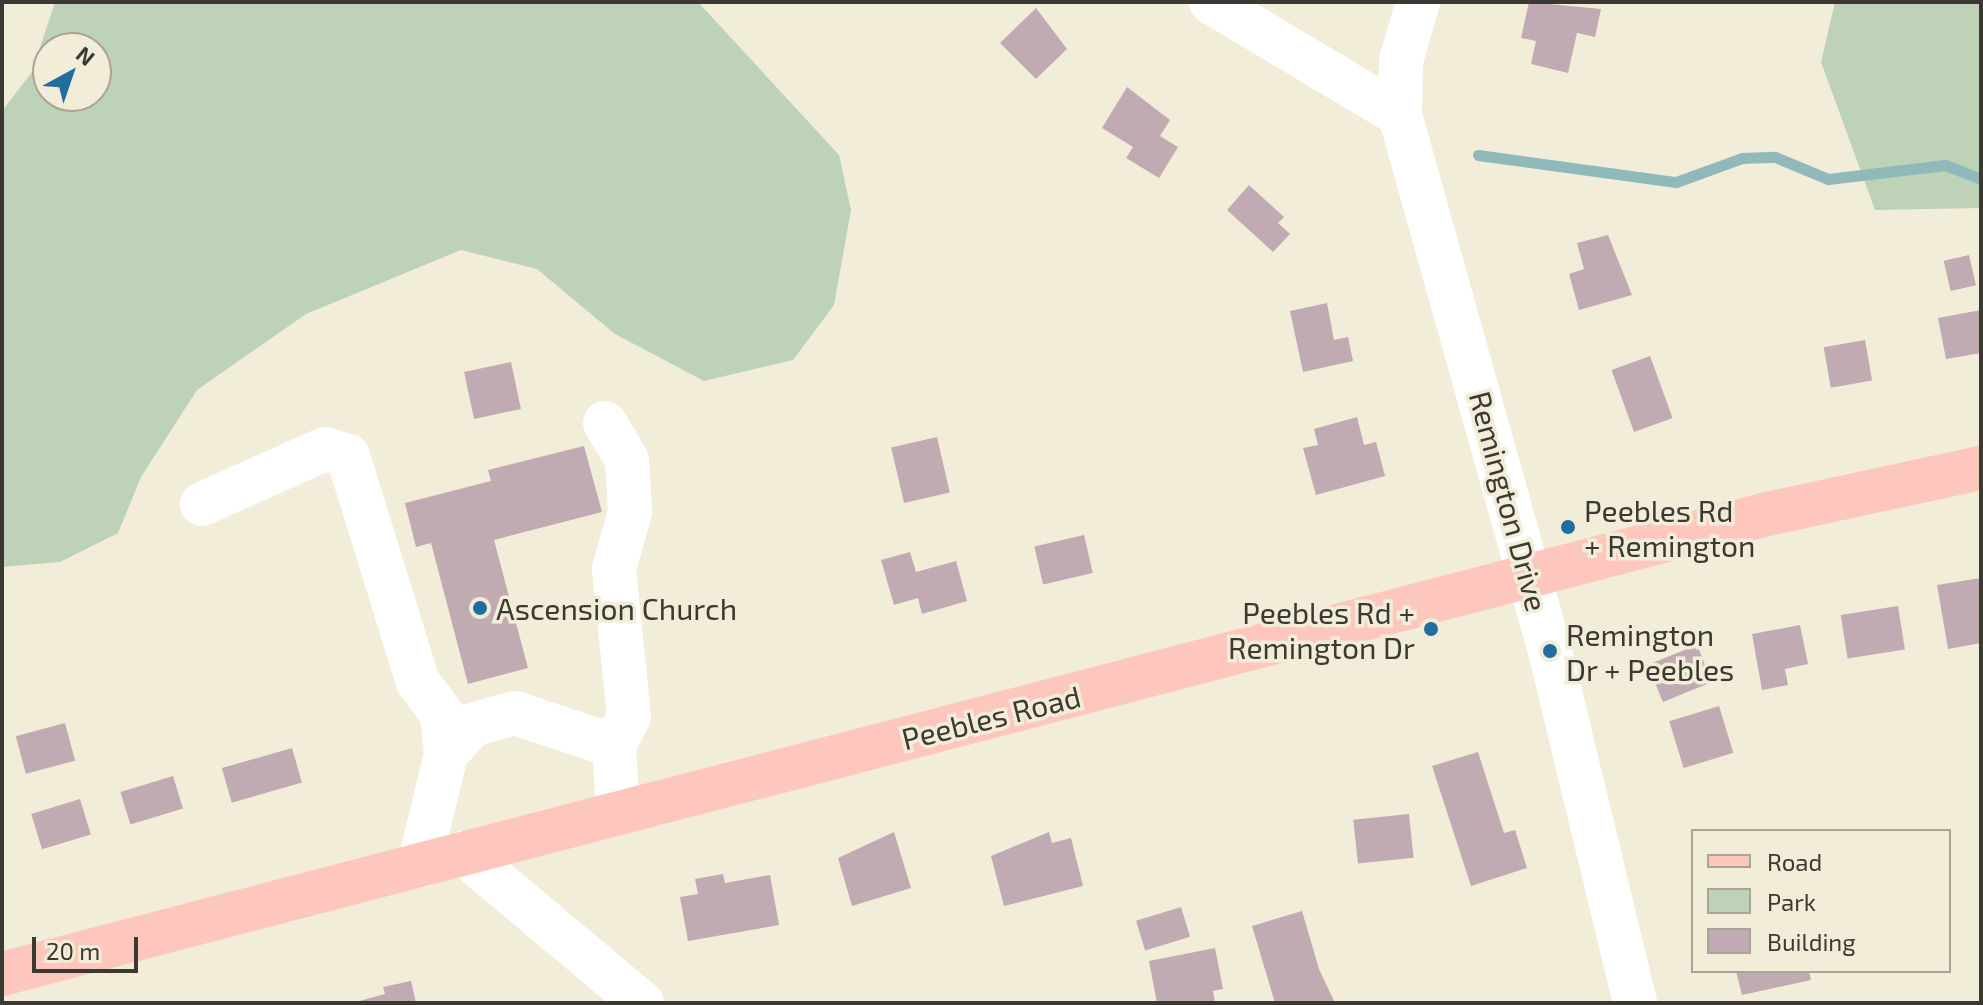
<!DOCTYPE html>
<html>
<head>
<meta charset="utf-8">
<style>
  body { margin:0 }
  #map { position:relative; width:1983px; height:1005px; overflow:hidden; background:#f2edd9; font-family:"Exo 2",sans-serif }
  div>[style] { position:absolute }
  .green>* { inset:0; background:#bdd2b7 }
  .stream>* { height:11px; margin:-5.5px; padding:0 5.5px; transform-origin:5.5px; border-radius:5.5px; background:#8fb9bb }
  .building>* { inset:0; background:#c1abb2; transform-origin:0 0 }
  .minor>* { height:44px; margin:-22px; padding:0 22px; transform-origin:22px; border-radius:22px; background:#fff }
  .major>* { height:44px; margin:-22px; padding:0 22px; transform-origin:22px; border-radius:22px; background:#fec7be }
  .dots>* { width:22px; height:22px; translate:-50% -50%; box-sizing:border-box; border:4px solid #f2edd9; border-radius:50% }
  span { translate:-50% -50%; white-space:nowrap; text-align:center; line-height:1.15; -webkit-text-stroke:7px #f2edd9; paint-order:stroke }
  .street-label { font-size:30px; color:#3b3932 }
  .poi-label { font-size:30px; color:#3b3932 }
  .left { translate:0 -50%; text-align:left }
  .right { translate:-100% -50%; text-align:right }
  .frame { position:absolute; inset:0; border:4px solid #3b3932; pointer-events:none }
  .legend { position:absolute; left:1691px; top:829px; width:260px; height:144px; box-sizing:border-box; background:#f2edd9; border:2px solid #a9a596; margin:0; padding:10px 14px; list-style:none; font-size:24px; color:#3b3932 }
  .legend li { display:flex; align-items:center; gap:16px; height:40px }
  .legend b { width:40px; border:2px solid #a9a596 }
  .north { position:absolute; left:32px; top:32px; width:80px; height:80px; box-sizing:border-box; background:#f2edd9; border:2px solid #a9a596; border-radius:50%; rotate:40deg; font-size:22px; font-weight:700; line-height:32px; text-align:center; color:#3b3932 }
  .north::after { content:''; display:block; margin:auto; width:28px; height:36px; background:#226da0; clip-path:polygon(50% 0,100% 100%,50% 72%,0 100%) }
  .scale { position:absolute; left:32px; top:937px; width:106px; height:36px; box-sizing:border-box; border:4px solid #3b3932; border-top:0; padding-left:10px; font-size:24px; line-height:28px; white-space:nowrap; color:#3b3932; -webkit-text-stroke:6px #f2edd9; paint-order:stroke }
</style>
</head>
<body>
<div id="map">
  <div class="green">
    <div style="clip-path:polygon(evenodd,55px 2px,698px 2px,839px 155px,851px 210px,834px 305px,793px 360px,704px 381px,615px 334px,537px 269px,461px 250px,306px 314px,197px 390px,141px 477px,118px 533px,60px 562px,2px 567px,2px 111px,32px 72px,55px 2px,48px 48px,96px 48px,96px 96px,48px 96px,48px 48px)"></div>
    <div style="clip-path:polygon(1835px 2px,1981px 2px,1981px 208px,1875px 210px,1821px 62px)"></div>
  </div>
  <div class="stream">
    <div style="left:1478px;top:155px;width:200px;rotate:7.8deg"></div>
    <div style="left:1676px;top:182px;width:70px;rotate:-20deg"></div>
    <div style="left:1742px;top:158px;width:33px;rotate:-2deg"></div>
    <div style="left:1775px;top:157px;width:57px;rotate:22.5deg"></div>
    <div style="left:1828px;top:179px;width:118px;rotate:-6.8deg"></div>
    <div style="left:1945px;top:165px;width:39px;rotate:21deg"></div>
  </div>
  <div class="building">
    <div style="clip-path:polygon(1529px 2px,1601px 9px,1595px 37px,1577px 33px,1568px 73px,1531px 64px,1536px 41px,1521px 38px)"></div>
    <div style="clip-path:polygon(1036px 8px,1067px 49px,1036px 79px,1000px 43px)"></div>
    <div style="clip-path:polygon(1127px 87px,1170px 120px,1160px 136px,1178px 147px,1159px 178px,1126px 158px,1133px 147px,1102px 128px)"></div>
    <div style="clip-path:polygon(1249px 185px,1284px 217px,1278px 223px,1290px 234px,1273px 252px,1227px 210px)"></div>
    <div style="clip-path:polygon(1608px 235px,1632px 295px,1579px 310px,1569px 274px,1584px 269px,1577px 243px)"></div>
    <div style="left:1969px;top:255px;width:31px;height:26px;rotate:77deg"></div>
    <div style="clip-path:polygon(1327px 303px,1334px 340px,1348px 337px,1353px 361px,1303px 372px,1290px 311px)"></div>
    <div style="clip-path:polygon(1981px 310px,1981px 353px,1946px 359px,1938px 318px)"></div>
    <div style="left:1865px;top:340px;width:41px;height:42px;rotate:80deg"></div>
    <div style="left:1650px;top:356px;width:66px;height:41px;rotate:70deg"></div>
    <div style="left:511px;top:362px;width:48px;height:48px;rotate:78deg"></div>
    <div style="clip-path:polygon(1357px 417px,1364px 445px,1376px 442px,1385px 476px,1316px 495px,1303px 448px,1318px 445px,1314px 429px)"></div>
    <div style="left:937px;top:437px;width:57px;height:47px;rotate:77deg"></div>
    <div style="clip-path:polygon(584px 446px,602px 512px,494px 540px,528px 668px,468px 684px,431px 543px,416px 547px,405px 503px,491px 481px,488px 470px)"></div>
    <div style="left:1084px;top:535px;width:39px;height:51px;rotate:77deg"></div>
    <div style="clip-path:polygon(910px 552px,916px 572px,956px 561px,967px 601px,922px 614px,918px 598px,894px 605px,881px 560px)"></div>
    <div style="clip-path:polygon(1981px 578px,1981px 643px,1948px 649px,1937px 585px)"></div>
    <div style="left:1898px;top:606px;width:44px;height:58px;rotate:81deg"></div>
    <div style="clip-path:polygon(1800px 625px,1808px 664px,1785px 669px,1788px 685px,1762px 690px,1752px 634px)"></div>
    <div style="left:1697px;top:645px;width:40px;height:53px;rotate:68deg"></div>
    <div style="left:1719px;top:706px;width:49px;height:52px;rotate:73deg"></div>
    <div style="left:65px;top:723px;width:39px;height:51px;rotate:75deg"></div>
    <div style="left:292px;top:748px;width:36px;height:73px;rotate:74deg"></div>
    <div style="clip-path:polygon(1478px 752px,1504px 833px,1515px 830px,1527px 868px,1471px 886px,1432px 766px)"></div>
    <div style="left:173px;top:776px;width:34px;height:55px;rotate:73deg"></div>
    <div style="left:80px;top:799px;width:37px;height:51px;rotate:73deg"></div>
    <div style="left:1409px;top:814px;width:44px;height:56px;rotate:84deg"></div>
    <div style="clip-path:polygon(894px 832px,911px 888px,852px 906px,838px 858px)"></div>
    <div style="clip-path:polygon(1049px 832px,1052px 843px,1071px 838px,1083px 886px,1004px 906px,991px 856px)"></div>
    <div style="clip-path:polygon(723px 874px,725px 883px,770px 875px,779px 925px,688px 941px,680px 897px,698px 894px,695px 879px)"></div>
    <div style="left:1181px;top:907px;width:31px;height:47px;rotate:73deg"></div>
    <div style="clip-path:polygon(1302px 911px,1319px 969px,1335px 1003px,1275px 1003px,1252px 926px)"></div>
    <div style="clip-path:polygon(1215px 948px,1223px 989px,1213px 991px,1215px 1003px,1157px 1003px,1149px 961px)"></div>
    <div style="clip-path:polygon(1736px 971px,1809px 971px,1811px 980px,1742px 995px)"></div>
    <div style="clip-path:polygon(411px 981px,416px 1003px,352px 1003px,385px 994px,383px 987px)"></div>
  </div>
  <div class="minor">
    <div style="left:1211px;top:2px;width:220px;rotate:30.9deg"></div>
    <div style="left:1418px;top:2px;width:61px;rotate:106.1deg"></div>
    <div style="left:1401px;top:61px;width:54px;rotate:91.1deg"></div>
    <div style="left:1400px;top:115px;width:557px;rotate:74.37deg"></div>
    <div style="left:1550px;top:651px;width:362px;rotate:76.4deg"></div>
    <div style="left:605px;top:423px;width:43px;rotate:59.3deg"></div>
    <div style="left:627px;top:460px;width:52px;rotate:86.7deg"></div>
    <div style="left:630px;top:512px;width:59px;rotate:105.7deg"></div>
    <div style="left:614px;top:569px;width:148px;rotate:84.2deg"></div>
    <div style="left:629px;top:716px;width:34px;rotate:117deg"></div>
    <div style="left:614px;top:746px;width:67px;rotate:86.6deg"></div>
    <div style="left:202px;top:504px;width:135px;rotate:-24.1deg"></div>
    <div style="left:325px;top:449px;width:24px;rotate:17deg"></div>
    <div style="left:348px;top:456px;width:237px;rotate:72.8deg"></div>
    <div style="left:418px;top:682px;width:40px;rotate:53deg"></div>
    <div style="left:442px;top:714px;width:40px;rotate:84.3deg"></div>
    <div style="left:463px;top:853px;width:234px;rotate:40deg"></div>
    <div style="left:419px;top:866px;width:115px;rotate:-76.4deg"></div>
    <div style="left:446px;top:754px;width:39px;rotate:-48deg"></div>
    <div style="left:472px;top:725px;width:45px;rotate:-15.6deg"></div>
    <div style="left:515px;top:713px;width:104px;rotate:18.4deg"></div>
  </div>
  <div class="major">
    <div style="left:2px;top:974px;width:1820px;rotate:-14.61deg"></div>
    <div style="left:1763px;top:515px;width:223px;rotate:-12.2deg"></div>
  </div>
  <div class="dots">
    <div style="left:1568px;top:527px;background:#226da0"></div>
    <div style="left:480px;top:608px;background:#226da0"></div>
    <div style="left:1431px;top:629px;background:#226da0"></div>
    <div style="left:1550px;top:651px;background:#226da0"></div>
  </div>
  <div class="street-label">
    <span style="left:1509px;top:501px;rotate:75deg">Remington Drive</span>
    <span style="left:991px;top:717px;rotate:-14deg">Peebles Road</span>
  </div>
  <div class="poi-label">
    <span class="left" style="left:1584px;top:527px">Peebles Rd<br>+ Remington</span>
    <span class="left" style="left:496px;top:608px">Ascension Church</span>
    <span class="right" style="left:1415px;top:629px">Peebles Rd +<br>Remington Dr</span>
    <span class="left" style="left:1566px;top:651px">Remington<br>Dr + Peebles</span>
  </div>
  <div class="frame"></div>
  <ul class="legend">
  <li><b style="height:10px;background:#fec7be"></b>Road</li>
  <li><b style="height:22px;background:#bdd2b7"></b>Park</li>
  <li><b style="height:22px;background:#c1abb2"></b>Building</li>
  </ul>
  <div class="north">N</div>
  <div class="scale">20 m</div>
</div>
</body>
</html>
